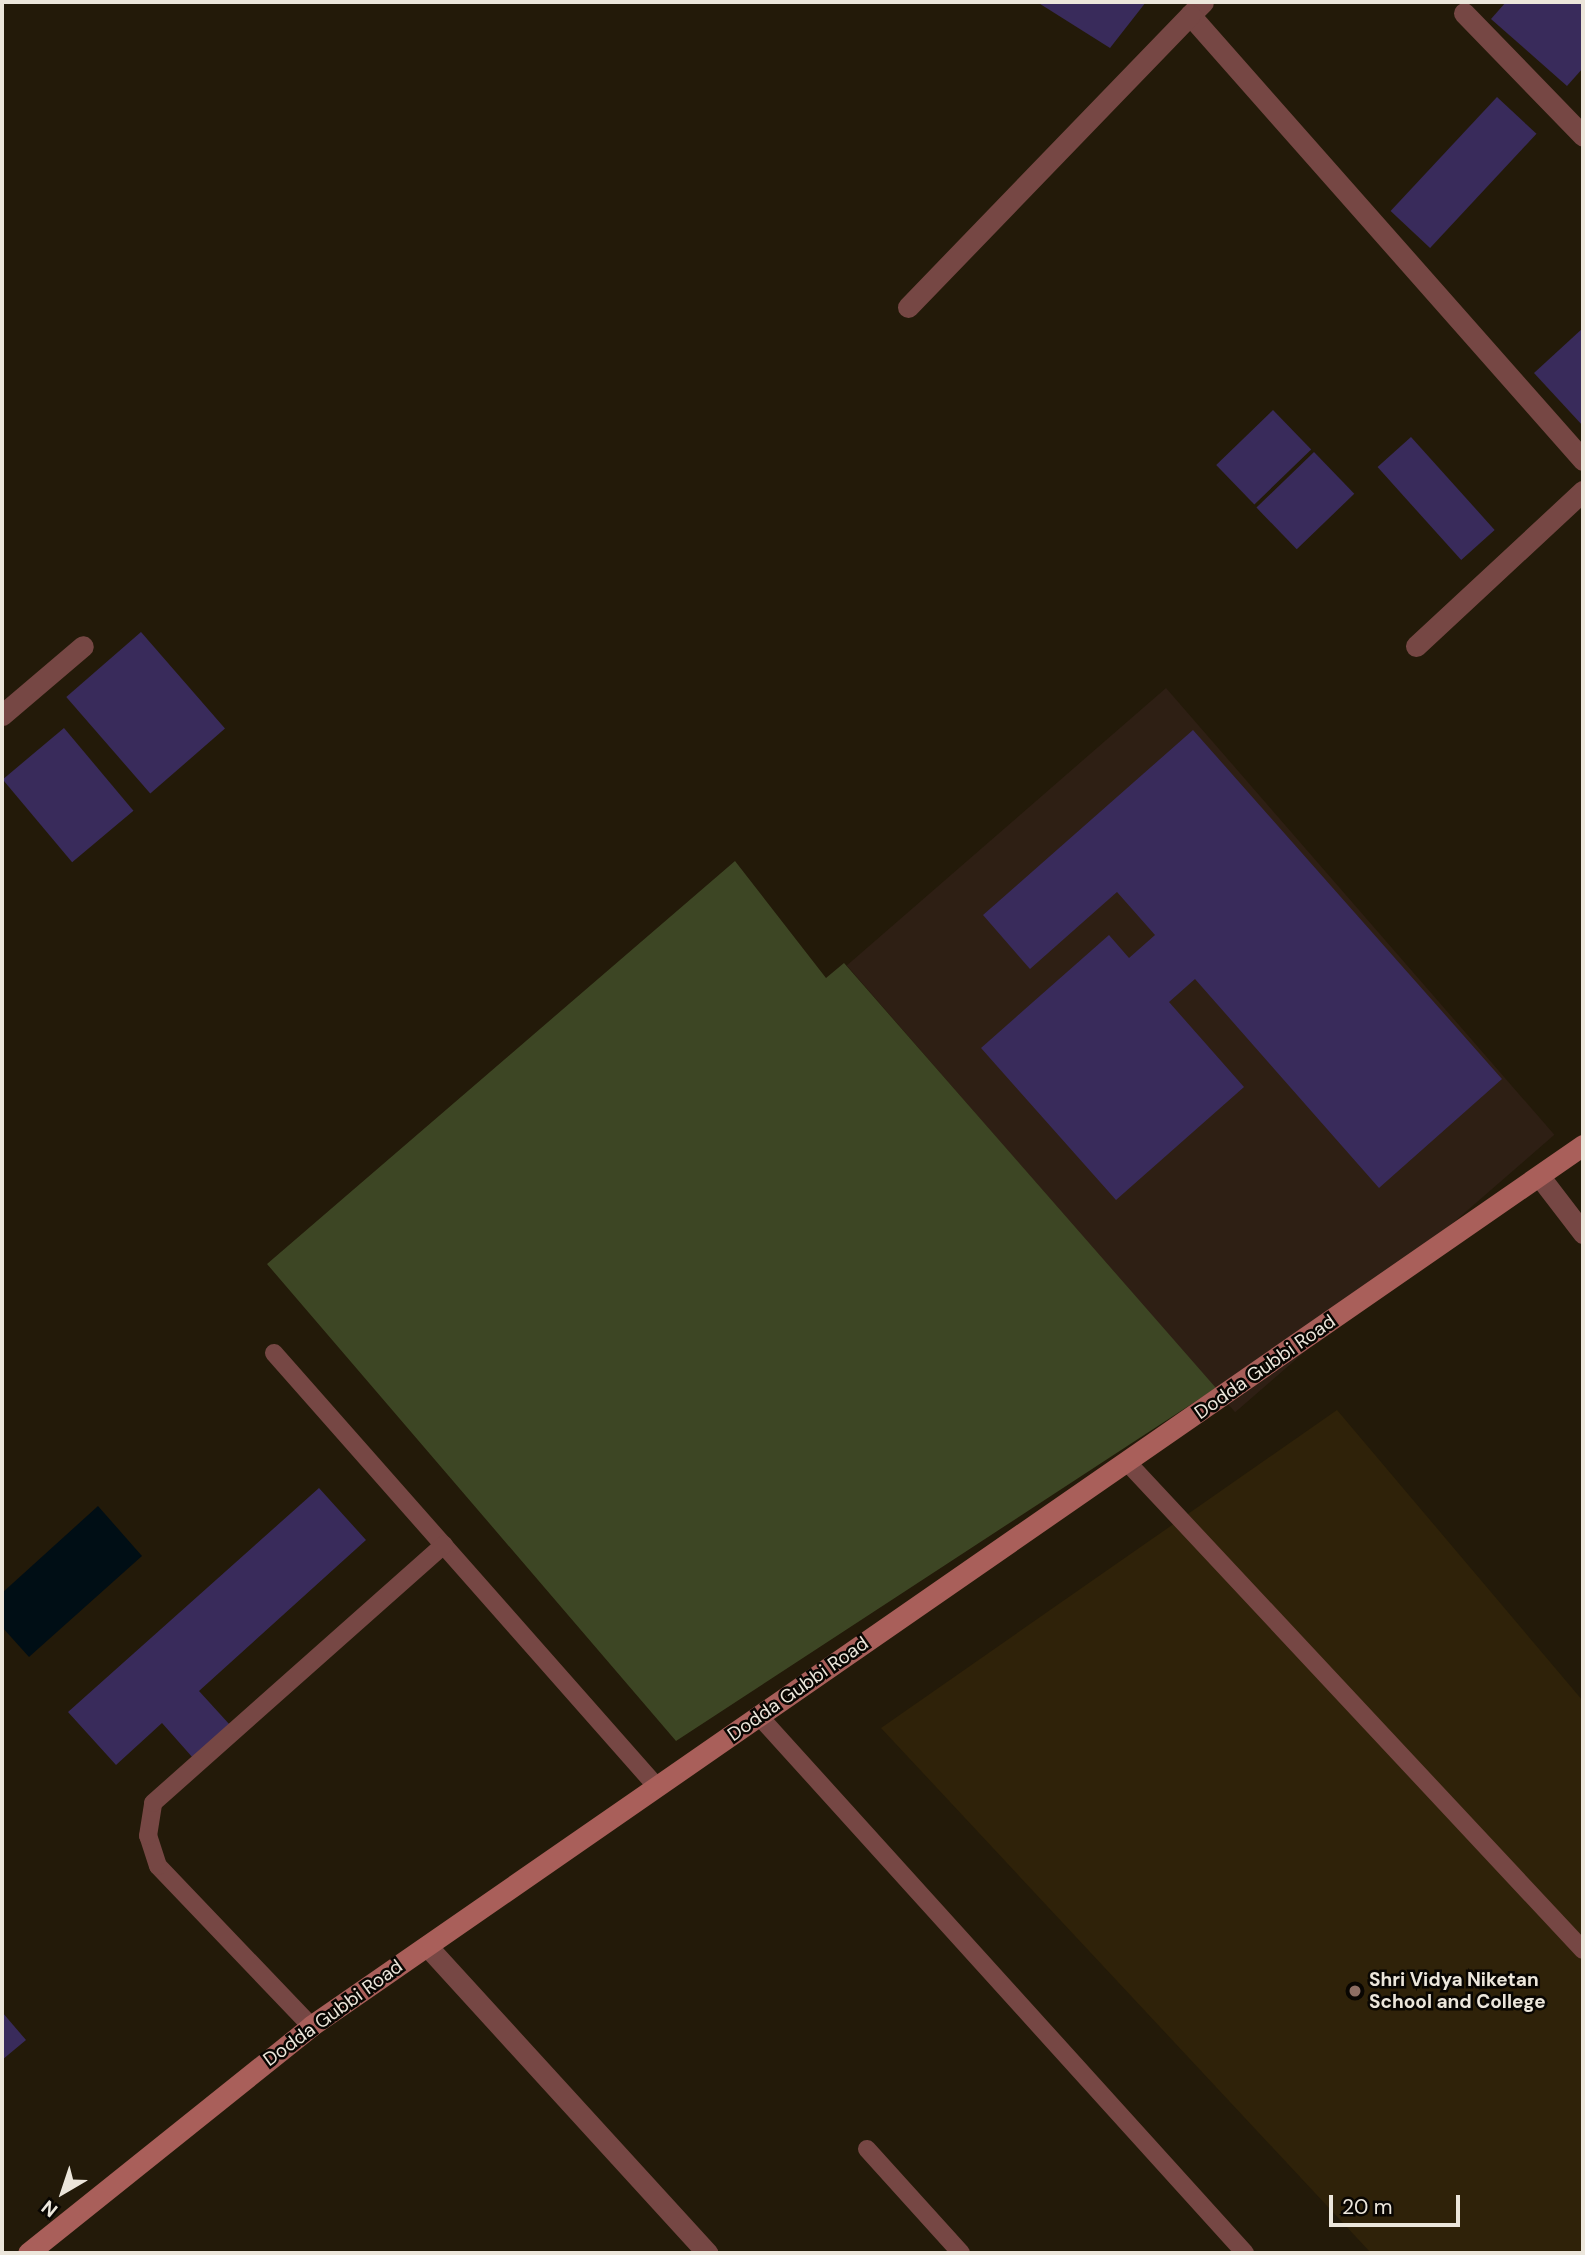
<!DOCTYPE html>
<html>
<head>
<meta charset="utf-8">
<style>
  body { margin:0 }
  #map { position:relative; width:1585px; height:2255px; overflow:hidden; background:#231a09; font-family:"DM Sans",sans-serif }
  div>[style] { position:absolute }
  .industrial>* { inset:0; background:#2e1f14; transform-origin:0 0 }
  .built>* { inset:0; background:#2f2209 }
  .green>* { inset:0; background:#3d4624 }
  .water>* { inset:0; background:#000e15 }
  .building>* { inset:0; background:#392b5b; transform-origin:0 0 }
  .lane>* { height:18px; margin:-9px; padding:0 9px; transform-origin:9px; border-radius:9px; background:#764744 }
  .street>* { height:21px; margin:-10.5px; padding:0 10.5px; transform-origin:10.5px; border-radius:10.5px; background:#764744 }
  .secondary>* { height:21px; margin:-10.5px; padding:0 10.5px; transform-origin:10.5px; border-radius:10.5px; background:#a95f5a }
  .dots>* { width:19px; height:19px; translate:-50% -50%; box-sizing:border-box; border:4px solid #090602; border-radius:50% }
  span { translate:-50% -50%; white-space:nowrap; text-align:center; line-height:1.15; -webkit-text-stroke:5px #090602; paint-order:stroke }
  .street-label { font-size:19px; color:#ece6db }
  .poi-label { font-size:19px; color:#ece6db; font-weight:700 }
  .left { translate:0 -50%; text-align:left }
  .frame { position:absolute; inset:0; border:4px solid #ece6db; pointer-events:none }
  .north { position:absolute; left:28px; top:2157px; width:70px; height:70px; -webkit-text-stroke:5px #090602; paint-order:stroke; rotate:219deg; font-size:19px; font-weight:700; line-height:28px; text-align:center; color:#ece6db }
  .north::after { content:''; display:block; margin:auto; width:24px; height:32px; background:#ece6db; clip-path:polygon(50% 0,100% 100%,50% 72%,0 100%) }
  .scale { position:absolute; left:1329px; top:2195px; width:131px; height:32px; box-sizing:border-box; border:4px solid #ece6db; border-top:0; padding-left:9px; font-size:21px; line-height:24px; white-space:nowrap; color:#ece6db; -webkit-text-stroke:5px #090602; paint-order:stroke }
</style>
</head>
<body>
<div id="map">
  <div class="industrial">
    <div style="left:1166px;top:688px;width:592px;height:423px;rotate:49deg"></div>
  </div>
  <div class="built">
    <div style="clip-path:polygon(1337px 1410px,1583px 1701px,1583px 2253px,1371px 2253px,881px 1728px)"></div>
  </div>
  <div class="green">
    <div style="clip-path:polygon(735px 861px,826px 978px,844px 963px,1216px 1388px,676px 1741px,267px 1264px)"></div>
  </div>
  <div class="water">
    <div style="clip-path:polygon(98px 1506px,142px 1556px,29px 1657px,2px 1627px,2px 1593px)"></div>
  </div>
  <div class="building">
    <div style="clip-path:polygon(1037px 2px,1146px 2px,1110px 48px)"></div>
    <div style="clip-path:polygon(1506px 2px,1583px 2px,1583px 68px,1567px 86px,1491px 19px)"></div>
    <div style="left:1497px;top:97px;width:54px;height:156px;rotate:43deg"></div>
    <div style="clip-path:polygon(1583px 328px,1583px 426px,1534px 373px)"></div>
    <div style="left:1273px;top:410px;width:55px;height:79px;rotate:46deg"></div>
    <div style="left:1411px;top:437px;width:125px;height:45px;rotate:48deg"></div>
    <div style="left:1314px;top:452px;width:58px;height:80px;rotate:46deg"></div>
    <div style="left:141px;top:632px;width:128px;height:99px;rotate:49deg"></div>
    <div style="left:64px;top:728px;width:108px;height:80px;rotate:50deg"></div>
    <div style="clip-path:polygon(1193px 730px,1502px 1079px,1379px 1188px,1195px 979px,1169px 1002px,1244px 1087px,1116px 1200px,981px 1048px,1109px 935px,1129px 958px,1155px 935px,1117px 892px,1030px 969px,983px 915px)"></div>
    <div style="clip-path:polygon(319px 1488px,366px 1540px,199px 1691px,230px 1725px,193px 1758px,162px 1723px,116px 1765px,68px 1712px)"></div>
    <div style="clip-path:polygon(2px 2012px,26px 2040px,2px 2060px)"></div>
  </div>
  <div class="lane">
    <div style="left:274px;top:1353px;width:579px;rotate:48.57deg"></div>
    <div style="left:1127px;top:1462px;width:668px;rotate:46.94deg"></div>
    <div style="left:759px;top:1716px;width:724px;rotate:47.85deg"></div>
    <div style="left:311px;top:2026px;width:221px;rotate:-133.7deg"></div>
    <div style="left:158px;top:1866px;width:32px;rotate:-108deg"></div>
    <div style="left:148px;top:1836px;width:33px;rotate:-81deg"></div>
    <div style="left:153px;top:1803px;width:389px;rotate:-41.6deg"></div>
    <div style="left:867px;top:2149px;width:140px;rotate:47.9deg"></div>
  </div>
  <div class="street">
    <div style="left:1203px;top:2px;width:18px;rotate:135deg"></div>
    <div style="left:1190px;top:15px;width:594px;rotate:48.55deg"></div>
    <div style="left:1464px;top:13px;width:171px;rotate:45.9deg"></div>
    <div style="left:908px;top:307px;width:406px;rotate:-46deg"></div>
    <div style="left:1416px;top:646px;width:228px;rotate:-42.9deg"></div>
    <div style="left:2px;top:715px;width:106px;rotate:-40.4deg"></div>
    <div style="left:1540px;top:1177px;width:71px;rotate:52.5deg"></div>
    <div style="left:427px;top:1946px;width:416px;rotate:47.6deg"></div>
  </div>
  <div class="secondary">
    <div style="left:28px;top:2253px;width:363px;rotate:-38.7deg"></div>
    <div style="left:311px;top:2026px;width:1547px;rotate:-34.71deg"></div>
  </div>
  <div class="dots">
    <div style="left:1355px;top:1991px;background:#8d6e63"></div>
  </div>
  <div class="street-label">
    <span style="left:1265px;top:1367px;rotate:-35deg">Dodda Gubbi Road</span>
    <span style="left:798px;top:1689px;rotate:-35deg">Dodda Gubbi Road</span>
    <span style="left:333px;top:2013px;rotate:-36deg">Dodda Gubbi Road</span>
  </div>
  <div class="poi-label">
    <span class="left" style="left:1369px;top:1991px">Shri Vidya Niketan<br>School and College</span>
  </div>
  <div class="frame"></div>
  <div class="north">N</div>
  <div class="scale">20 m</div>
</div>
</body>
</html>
